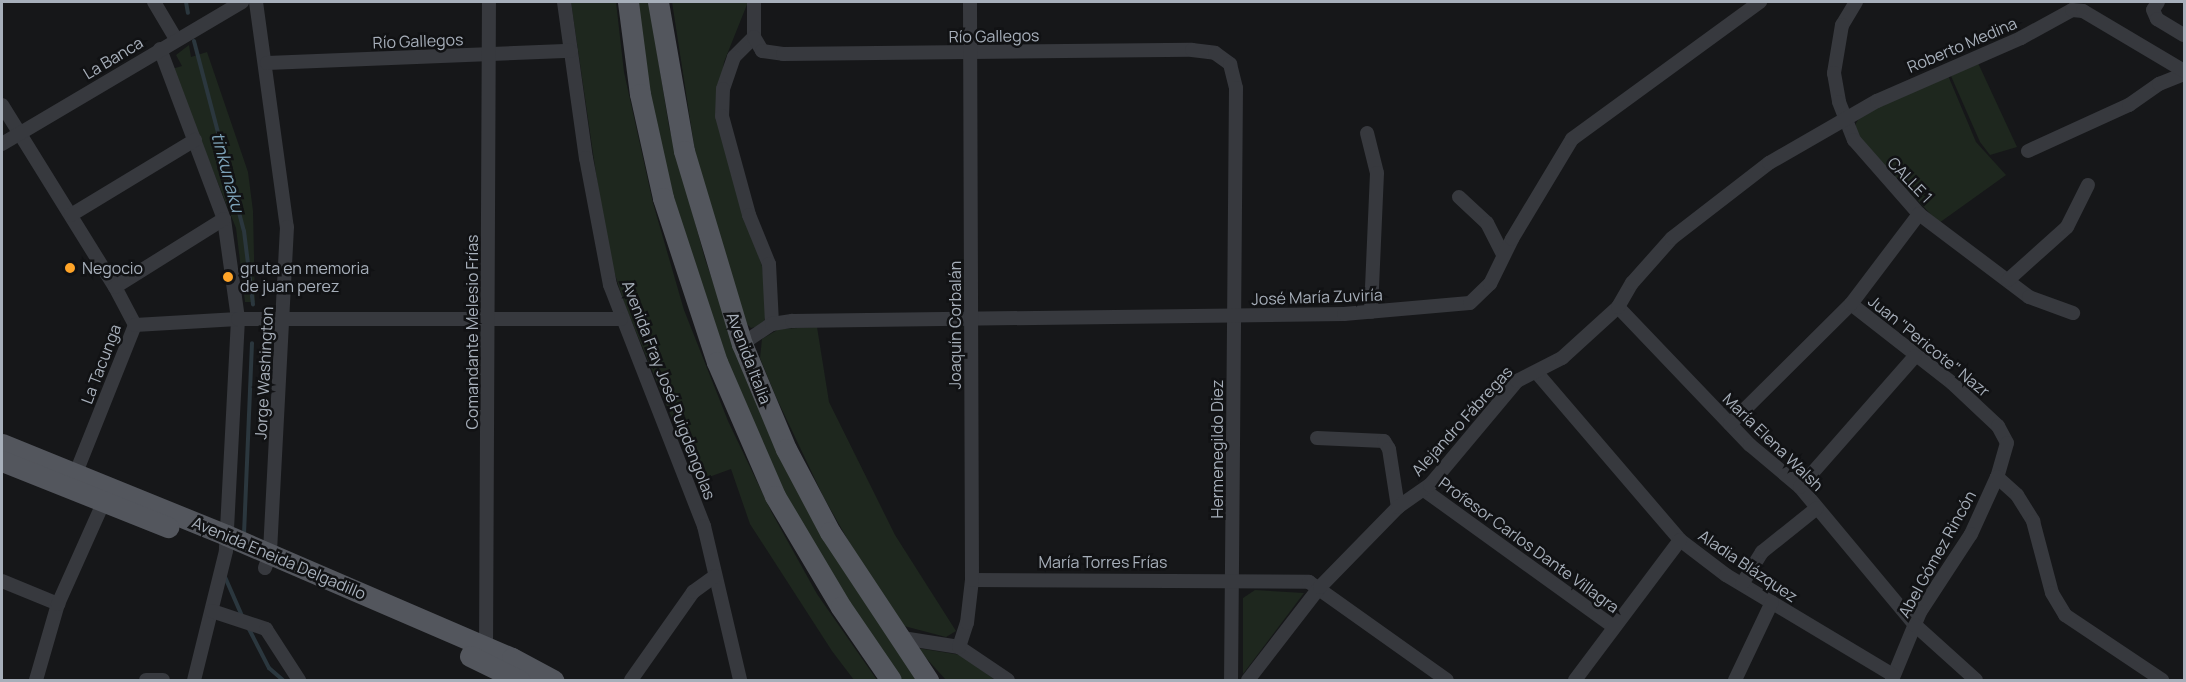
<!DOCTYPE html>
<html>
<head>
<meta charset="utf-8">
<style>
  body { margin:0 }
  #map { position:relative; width:2186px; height:682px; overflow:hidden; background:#161719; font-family:Manrope,sans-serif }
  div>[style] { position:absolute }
  .green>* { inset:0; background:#1e271e }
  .stream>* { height:4px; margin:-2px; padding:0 2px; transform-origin:2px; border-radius:2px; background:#2b373e }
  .minor>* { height:14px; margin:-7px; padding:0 7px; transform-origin:7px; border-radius:7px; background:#37393e }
  .primary>* { height:21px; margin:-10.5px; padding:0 10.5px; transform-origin:10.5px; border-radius:10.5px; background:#53565d }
  .dots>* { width:16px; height:16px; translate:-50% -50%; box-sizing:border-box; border:3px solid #111214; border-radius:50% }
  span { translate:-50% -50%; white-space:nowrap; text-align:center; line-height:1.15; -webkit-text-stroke:5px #111214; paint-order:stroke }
  .street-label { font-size:16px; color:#a7afba }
  .poi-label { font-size:16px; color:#a7afba }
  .left { translate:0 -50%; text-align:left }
  .water-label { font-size:18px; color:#7ca1b7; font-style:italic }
  .frame { position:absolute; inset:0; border:3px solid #a7afba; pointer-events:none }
</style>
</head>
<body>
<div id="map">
  <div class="green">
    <div style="clip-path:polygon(571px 2px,616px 2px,624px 72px,653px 203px,684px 310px,728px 421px,772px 513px,817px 594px,877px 680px,854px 680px,832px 651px,750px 524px,731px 469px,698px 481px,624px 303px,607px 249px)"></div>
    <div style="clip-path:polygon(633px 2px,649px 2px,669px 127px,705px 259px,748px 382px,919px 680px,898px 680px,875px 649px,774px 476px,724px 365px,666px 179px)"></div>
    <div style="clip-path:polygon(672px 2px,748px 2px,724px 62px,717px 111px,731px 174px,762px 266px,768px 307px,763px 325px,751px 328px,744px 321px,696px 158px)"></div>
    <div style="clip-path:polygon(189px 45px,191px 57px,207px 52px,248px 172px,253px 211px,255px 302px,245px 302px,236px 228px,172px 69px,182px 66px,176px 55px)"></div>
    <div style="clip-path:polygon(1978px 63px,2017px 147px,1990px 155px,1980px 142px,1951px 76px)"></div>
    <div style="clip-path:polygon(1947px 73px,1976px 142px,2006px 175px,1939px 223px,1855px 134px,1856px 123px,1860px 117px)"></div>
    <div style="clip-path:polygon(817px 327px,829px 402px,895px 535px,956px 631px,946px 637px,904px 626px,883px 602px,823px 496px,776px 397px,760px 358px,762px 339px,779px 329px)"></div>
    <div style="clip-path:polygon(1255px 590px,1304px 593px,1243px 674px,1243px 598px)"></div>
    <div style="clip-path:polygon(917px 648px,961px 655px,995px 680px,946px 680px)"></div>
  </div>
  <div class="stream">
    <div style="left:186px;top:2px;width:11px;rotate:80deg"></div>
    <div style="left:194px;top:41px;width:196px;rotate:75.3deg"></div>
    <div style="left:244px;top:231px;width:74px;rotate:83deg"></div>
    <div style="left:244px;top:534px;width:191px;rotate:-87.6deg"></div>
    <div style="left:225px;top:577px;width:43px;rotate:66.4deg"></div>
    <div style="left:249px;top:629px;width:44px;rotate:62.9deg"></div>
    <div style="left:269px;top:668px;width:18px;rotate:41deg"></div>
  </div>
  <div class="minor">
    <div style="left:154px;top:2px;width:43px;rotate:59.3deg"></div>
    <div style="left:256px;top:2px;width:227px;rotate:82.2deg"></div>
    <div style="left:287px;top:227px;width:327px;rotate:93deg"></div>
    <div style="left:270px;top:554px;width:15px;rotate:110deg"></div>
    <div style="left:564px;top:2px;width:158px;rotate:82deg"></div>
    <div style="left:586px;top:158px;width:129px;rotate:79.3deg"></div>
    <div style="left:610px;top:285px;width:259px;rotate:68.7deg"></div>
    <div style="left:704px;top:526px;width:158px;rotate:76.8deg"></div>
    <div style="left:754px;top:2px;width:35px;rotate:90deg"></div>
    <div style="left:754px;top:37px;width:28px;rotate:135deg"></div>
    <div style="left:734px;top:57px;width:34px;rotate:109deg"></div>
    <div style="left:723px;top:89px;width:27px;rotate:92deg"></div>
    <div style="left:722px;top:116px;width:103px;rotate:74.7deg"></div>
    <div style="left:749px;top:215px;width:53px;rotate:67.8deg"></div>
    <div style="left:769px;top:264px;width:60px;rotate:87.1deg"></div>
    <div style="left:1856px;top:2px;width:27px;rotate:121deg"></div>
    <div style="left:1842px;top:25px;width:49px;rotate:99.5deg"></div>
    <div style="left:1834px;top:73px;width:29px;rotate:80deg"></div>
    <div style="left:1839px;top:102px;width:41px;rotate:68.5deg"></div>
    <div style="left:1854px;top:140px;width:98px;rotate:48.7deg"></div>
    <div style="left:1919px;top:214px;width:138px;rotate:37deg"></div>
    <div style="left:2029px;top:297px;width:47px;rotate:20deg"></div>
    <div style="left:2158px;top:2px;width:9px;rotate:122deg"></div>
    <div style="left:2153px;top:10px;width:10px;rotate:66deg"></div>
    <div style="left:2157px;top:19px;width:31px;rotate:31deg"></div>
    <div style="left:754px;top:37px;width:16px;rotate:60deg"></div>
    <div style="left:762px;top:51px;width:21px;rotate:8deg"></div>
    <div style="left:783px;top:54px;width:409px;rotate:-0.6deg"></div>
    <div style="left:1192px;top:50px;width:23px;rotate:7deg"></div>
    <div style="left:1215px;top:53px;width:19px;rotate:36deg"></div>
    <div style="left:1230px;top:64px;width:25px;rotate:76deg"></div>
    <div style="left:1236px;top:88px;width:592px;rotate:90.48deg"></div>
    <div style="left:160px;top:49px;width:182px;rotate:69.4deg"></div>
    <div style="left:224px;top:219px;width:101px;rotate:82deg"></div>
    <div style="left:238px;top:319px;width:232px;rotate:93deg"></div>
    <div style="left:226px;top:551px;width:133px;rotate:103.9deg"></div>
    <div style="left:267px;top:63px;width:304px;rotate:-2.3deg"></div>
    <div style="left:2px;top:105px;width:214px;rotate:58.2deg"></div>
    <div style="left:115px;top:287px;width:43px;rotate:62.2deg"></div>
    <div style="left:135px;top:325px;width:167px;rotate:111.8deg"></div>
    <div style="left:1367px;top:133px;width:41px;rotate:76deg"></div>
    <div style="left:1377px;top:173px;width:139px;rotate:92.5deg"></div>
    <div style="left:2px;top:144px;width:279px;rotate:-30.6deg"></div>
    <div style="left:2028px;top:151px;width:111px;rotate:-24.5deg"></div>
    <div style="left:2129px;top:105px;width:37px;rotate:-35deg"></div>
    <div style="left:2159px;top:84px;width:27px;rotate:-22deg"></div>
    <div style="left:1459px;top:197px;width:38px;rotate:43deg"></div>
    <div style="left:1487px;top:223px;width:36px;rotate:63deg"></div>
    <div style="left:71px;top:215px;width:145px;rotate:-31.2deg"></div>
    <div style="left:2008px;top:280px;width:79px;rotate:-41.9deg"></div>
    <div style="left:2067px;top:227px;width:47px;rotate:-63.4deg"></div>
    <div style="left:115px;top:287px;width:128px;rotate:-32deg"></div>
    <div style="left:1851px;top:304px;width:128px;rotate:38deg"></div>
    <div style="left:1952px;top:383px;width:63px;rotate:43.1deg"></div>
    <div style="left:1998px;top:426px;width:19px;rotate:62deg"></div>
    <div style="left:2007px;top:443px;width:35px;rotate:106deg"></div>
    <div style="left:1997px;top:477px;width:63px;rotate:114.5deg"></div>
    <div style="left:1971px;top:534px;width:93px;rotate:123.2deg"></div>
    <div style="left:1920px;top:612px;width:74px;rotate:112.4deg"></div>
    <div style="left:1618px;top:307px;width:191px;rotate:46.3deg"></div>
    <div style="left:1750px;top:445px;width:65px;rotate:40deg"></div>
    <div style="left:1800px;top:487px;width:180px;rotate:50.2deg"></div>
    <div style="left:1915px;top:625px;width:82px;rotate:42deg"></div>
    <div style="left:135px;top:325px;width:103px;rotate:-3.3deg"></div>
    <div style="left:238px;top:319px;width:383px"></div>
    <div style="left:742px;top:344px;width:36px;rotate:-34deg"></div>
    <div style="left:772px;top:324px;width:20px;rotate:-9deg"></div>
    <div style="left:792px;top:321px;width:552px;rotate:-0.73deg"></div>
    <div style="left:1344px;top:314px;width:126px;rotate:-5deg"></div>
    <div style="left:1470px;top:303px;width:28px;rotate:-44deg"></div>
    <div style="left:1490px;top:284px;width:50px;rotate:-63.9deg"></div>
    <div style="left:1512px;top:239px;width:117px;rotate:-59deg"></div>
    <div style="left:1572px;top:139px;width:233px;rotate:-36.1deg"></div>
    <div style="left:1537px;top:373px;width:220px;rotate:49.4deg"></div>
    <div style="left:1680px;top:540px;width:58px;rotate:37.3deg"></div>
    <div style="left:1726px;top:575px;width:195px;rotate:30.9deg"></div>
    <div style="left:1730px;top:424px;width:170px;rotate:-44.8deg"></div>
    <div style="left:1851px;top:304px;width:113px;rotate:-52.9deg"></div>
    <div style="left:1317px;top:438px;width:67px;rotate:2.6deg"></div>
    <div style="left:1384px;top:441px;width:9px;rotate:58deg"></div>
    <div style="left:1389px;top:449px;width:59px;rotate:81.2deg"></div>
    <div style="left:1997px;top:477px;width:27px;rotate:42deg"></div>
    <div style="left:2017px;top:495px;width:31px;rotate:58deg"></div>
    <div style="left:2033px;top:521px;width:74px;rotate:75.2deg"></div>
    <div style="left:2052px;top:593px;width:26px;rotate:59deg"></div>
    <div style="left:2065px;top:615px;width:117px;rotate:33.8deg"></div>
    <div style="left:1800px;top:487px;width:174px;rotate:-48.7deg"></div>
    <div style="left:1424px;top:490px;width:234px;rotate:35.8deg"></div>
    <div style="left:972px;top:580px;width:337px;rotate:0.3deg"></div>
    <div style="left:1309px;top:582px;width:169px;rotate:35.4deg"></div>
    <div style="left:2px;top:581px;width:61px;rotate:22.3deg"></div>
    <div style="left:1742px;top:584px;width:38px;rotate:-58deg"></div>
    <div style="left:1762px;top:552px;width:70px;rotate:-38.7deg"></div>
    <div style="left:212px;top:611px;width:57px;rotate:18.4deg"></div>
    <div style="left:266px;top:629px;width:61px;rotate:57.1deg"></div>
    <div style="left:896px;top:637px;width:64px;rotate:9deg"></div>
    <div style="left:959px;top:647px;width:59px;rotate:34deg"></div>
    <div style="left:959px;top:647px;width:25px;rotate:-72deg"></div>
    <div style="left:967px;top:623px;width:43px;rotate:-83.4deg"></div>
    <div style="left:972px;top:580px;width:578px;rotate:-90.2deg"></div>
    <div style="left:486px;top:654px;width:652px;rotate:-89.74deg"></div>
    <div style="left:36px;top:680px;width:79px;rotate:-73.9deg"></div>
    <div style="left:58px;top:604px;width:113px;rotate:-65.9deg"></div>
    <div style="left:146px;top:680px;width:17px"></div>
    <div style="left:631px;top:680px;width:108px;rotate:-54.8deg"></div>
    <div style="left:693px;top:592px;width:27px;rotate:-36deg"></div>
    <div style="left:1248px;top:680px;width:118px;rotate:-52.3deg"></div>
    <div style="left:1320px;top:587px;width:112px;rotate:-45.7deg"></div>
    <div style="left:1398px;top:507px;width:39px;rotate:-35deg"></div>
    <div style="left:1430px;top:485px;width:136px;rotate:-50.1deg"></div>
    <div style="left:1517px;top:381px;width:51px;rotate:-27.1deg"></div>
    <div style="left:1562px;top:358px;width:76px;rotate:-42.3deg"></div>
    <div style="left:1618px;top:307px;width:28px;rotate:-60deg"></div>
    <div style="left:1632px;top:283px;width:60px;rotate:-48.4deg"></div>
    <div style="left:1672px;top:238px;width:123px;rotate:-37.7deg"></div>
    <div style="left:1769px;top:163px;width:125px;rotate:-29.9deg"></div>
    <div style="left:1877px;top:101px;width:157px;rotate:-23.6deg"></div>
    <div style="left:2021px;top:38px;width:58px;rotate:-28.8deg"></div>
    <div style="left:2072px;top:10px;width:11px;rotate:5deg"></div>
    <div style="left:2083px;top:11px;width:117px;rotate:30.7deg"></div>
    <div style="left:1575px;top:680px;width:175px;rotate:-53.1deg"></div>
    <div style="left:1735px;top:680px;width:86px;rotate:-64.6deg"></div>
  </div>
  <div class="primary">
    <div style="left:628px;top:2px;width:93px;rotate:82.6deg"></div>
    <div style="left:640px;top:94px;width:107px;rotate:77.5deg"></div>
    <div style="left:663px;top:198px;width:173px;rotate:71.8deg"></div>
    <div style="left:717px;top:362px;width:146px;rotate:66.6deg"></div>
    <div style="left:775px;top:496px;width:129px;rotate:59.3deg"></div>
    <div style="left:841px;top:607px;width:88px;rotate:55.6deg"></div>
    <div style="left:658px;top:2px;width:151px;rotate:80.1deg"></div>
    <div style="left:684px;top:151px;width:202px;rotate:73.3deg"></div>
    <div style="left:742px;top:344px;width:114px;rotate:67.3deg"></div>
    <div style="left:786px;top:449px;width:94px;rotate:62.1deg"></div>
    <div style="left:830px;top:532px;width:178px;rotate:56.5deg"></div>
    <div style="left:2px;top:444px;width:242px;rotate:22.1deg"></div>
    <div style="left:226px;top:535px;width:311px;rotate:23.3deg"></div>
    <div style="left:512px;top:658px;width:47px;rotate:28.2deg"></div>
    <div style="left:2px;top:461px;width:179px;rotate:21.7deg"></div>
    <div style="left:470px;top:656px;width:55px;rotate:26.1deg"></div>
  </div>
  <div class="dots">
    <div style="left:70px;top:268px;background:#ffa428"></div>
    <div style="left:228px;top:277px;background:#ffa428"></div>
  </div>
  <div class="street-label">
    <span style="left:994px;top:36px;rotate:-1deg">Río Gallegos</span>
    <span style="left:418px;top:41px;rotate:-2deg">Río Gallegos</span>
    <span style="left:1962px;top:45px;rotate:-23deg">Roberto Medina</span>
    <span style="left:113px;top:58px;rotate:-31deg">La Banca</span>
    <span style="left:1910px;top:180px;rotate:46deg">CALLE 1</span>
    <span style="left:1317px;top:297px;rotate:-2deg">José María Zuviría</span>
    <span style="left:955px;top:325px;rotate:-90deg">Joaquín Corbalán</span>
    <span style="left:472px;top:332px;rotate:-90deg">Comandante Melesio Frías</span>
    <span style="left:1929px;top:346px;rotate:39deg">Juan "Pericote" Nazr</span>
    <span style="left:749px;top:358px;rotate:69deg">Avenida Italia</span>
    <span style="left:101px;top:364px;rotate:-69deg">La Tacunga</span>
    <span style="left:264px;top:373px;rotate:-87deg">Jorge Washington</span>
    <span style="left:669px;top:390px;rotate:69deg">Avenida Fray José Puigdengolas</span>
    <span style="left:1462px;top:421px;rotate:-48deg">Alejandro Fábregas</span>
    <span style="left:1773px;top:442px;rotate:44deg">María Elena Walsh</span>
    <span style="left:1217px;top:449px;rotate:-90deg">Hermenegildo Diez</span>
    <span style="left:1529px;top:545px;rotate:36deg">Profesor Carlos Dante Villagra</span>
    <span style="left:1937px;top:554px;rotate:-61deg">Abel Gómez Rincón</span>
    <span style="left:279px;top:558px;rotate:23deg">Avenida Eneida Delgadillo</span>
    <span style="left:1103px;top:562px">María Torres Frías</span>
    <span style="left:1748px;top:566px;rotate:34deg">Aladia Blázquez</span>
  </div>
  <div class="poi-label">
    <span class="left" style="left:82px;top:268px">Negocio</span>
    <span class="left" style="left:240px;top:277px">gruta en memoria<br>de juan perez</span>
  </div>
  <div class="water-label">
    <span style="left:228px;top:172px;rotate:75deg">tinkunaku</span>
  </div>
  <div class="frame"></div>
</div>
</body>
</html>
